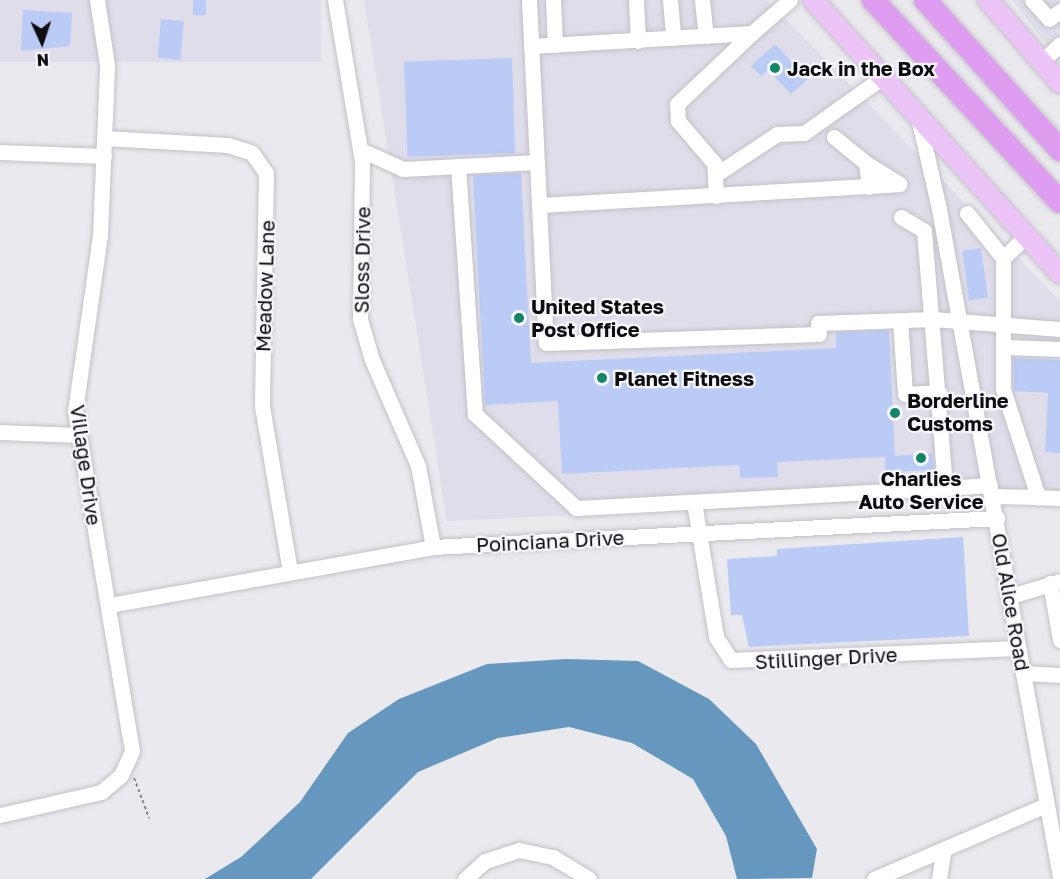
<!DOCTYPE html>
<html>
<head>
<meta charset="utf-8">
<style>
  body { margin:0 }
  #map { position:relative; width:1060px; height:879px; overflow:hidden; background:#eae9ee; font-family:"Golos Text",sans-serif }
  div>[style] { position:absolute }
  .built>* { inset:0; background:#dfdde9; transform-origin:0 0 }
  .water>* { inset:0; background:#6698bf }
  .building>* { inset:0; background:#bacbf6; transform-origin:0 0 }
  .path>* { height:2px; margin-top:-1px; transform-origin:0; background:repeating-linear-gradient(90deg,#838286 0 3px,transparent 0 6px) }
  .roads { filter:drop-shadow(0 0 2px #c2c1c6) drop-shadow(0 0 2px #c2c1c6) }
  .minor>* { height:15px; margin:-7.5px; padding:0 7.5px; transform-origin:7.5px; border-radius:7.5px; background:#fff }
  .major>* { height:20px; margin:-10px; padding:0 10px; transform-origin:10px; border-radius:10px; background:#ecc4f7 }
  .highway>* { height:22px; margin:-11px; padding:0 11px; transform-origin:11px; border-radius:11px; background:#df9df2 }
  .dots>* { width:16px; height:16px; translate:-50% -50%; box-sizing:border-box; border:3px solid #f7f6fc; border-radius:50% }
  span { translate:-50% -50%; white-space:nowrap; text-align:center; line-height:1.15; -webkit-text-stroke:4.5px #f7f6fc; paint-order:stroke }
  .poi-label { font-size:20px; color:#0e0d0f; font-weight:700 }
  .left { translate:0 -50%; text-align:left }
  .street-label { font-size:20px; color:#0e0d0f }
  .north { position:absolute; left:12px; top:12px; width:60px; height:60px; -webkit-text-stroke:4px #f7f6fc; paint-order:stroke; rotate:177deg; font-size:16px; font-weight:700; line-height:24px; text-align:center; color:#0e0d0f }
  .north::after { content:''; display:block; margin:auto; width:21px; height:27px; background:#0e0d0f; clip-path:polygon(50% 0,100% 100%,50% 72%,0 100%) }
</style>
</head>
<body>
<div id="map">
  <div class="built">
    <div style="left:0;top:0;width:321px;height:62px"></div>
    <div style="clip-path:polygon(364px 0,767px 0,1060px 301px,1060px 502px,963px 498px,447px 521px)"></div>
    <div style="clip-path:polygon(1012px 0,1060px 0,1060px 61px)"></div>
  </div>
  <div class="water">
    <div style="clip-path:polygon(566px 659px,638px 661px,709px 699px,756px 744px,817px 849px,812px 878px,737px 879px,726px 836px,693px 779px,632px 743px,569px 727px,498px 738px,418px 772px,311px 879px,205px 879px,241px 857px,300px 802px,348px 733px,399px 699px,487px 664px)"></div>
  </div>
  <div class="building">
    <div style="left:193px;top:0;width:13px;height:15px"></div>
    <div style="clip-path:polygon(23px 10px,72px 13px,70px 46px,21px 51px)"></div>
    <div style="left:161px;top:19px;width:23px;height:39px;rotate:5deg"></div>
    <div style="clip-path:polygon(775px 44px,808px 79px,791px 94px,768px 70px,761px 76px,751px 66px)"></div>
    <div style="left:512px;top:58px;width:95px;height:108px;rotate:88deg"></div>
    <div style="clip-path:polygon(521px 173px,531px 363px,836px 348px,836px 332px,889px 330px,895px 456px,932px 453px,934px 470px,885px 472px,885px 457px,777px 462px,778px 477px,740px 478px,739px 465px,562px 474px,558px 401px,485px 405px,473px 175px)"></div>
    <div style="left:981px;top:248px;width:50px;height:19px;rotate:82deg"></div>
    <div style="clip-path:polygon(1013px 358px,1060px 360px,1060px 453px,1045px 452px,1048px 393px,1014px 391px)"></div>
    <div style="clip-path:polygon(963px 537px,969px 636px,749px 647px,742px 615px,731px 615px,727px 559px,777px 556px,777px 549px)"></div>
  </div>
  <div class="path">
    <div style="left:134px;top:778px;width:43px;rotate:69.4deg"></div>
  </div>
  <div class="roads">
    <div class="minor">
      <div style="left:335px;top:0;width:163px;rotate:80.5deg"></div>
      <div style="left:362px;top:161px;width:158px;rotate:90.7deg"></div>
      <div style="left:360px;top:319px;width:43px;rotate:73.7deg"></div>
      <div style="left:372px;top:360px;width:116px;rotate:66.5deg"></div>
      <div style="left:418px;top:466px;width:82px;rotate:79.5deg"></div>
      <div style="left:529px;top:0;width:343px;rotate:87.2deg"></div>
      <div style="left:546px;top:343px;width:273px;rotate:-1.9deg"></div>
      <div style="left:819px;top:334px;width:11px;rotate:-95deg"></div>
      <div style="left:818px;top:323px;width:115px;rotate:-2deg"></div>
      <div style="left:933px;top:319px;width:127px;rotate:4.5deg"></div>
      <div style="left:553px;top:0;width:45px;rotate:87.5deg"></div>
      <div style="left:636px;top:0;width:41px;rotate:87.2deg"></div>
      <div style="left:670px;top:0;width:38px;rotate:85deg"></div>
      <div style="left:702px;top:0;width:36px;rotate:84deg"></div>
      <div style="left:1032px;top:0;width:25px;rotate:48deg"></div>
      <div style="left:1049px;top:19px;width:14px;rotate:-36deg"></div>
      <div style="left:531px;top:46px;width:221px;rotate:-3.4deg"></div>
      <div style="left:752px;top:33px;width:50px;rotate:-41deg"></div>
      <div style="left:1041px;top:62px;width:26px;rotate:-43deg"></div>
      <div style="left:918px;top:117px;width:94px;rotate:77.1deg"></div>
      <div style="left:939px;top:209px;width:679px;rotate:79.73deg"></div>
      <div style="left:834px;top:137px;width:41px;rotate:39.1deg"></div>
      <div style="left:866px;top:163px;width:24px;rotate:83deg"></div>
      <div style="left:104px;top:138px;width:124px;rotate:3.2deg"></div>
      <div style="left:228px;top:145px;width:25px;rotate:18deg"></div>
      <div style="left:252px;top:153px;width:24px;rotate:55deg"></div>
      <div style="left:266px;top:173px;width:233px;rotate:91deg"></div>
      <div style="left:262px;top:406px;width:167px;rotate:80.4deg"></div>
      <div style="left:361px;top:150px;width:46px;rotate:24.3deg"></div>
      <div style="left:403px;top:169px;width:134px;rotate:-3deg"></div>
      <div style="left:0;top:152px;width:104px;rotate:2.2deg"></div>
      <div style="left:866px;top:163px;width:39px;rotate:32deg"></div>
      <div style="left:458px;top:166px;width:249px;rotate:86.1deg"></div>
      <div style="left:475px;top:414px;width:138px;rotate:42.9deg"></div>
      <div style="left:576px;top:508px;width:370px;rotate:-3.1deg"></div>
      <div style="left:715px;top:175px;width:74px;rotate:-33.5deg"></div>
      <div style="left:777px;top:134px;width:27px;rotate:-2deg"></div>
      <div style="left:804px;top:133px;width:97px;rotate:-35.3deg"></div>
      <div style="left:716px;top:196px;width:33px;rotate:-93deg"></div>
      <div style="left:714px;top:163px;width:55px;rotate:-130.6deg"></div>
      <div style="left:678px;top:121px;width:17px;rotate:-93deg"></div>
      <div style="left:677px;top:104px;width:103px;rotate:-43.4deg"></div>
      <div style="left:539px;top:205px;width:361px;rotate:-3.3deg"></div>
      <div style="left:967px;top:213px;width:58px;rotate:51.3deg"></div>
      <div style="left:901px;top:217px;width:27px;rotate:31deg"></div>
      <div style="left:924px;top:231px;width:258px;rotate:85.3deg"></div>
      <div style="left:945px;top:488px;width:45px;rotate:-3.8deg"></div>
      <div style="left:1026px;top:236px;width:32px;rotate:136deg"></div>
      <div style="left:1003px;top:258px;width:131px;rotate:90deg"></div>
      <div style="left:1003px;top:389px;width:114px;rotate:72deg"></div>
      <div style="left:1038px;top:497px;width:22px;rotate:3deg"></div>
      <div style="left:900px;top:320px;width:74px;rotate:86.1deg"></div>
      <div style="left:905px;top:394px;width:34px;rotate:-3deg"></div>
      <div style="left:1005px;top:347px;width:55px;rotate:2.1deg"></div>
      <div style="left:0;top:432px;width:79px;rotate:2.2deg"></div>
      <div style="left:992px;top:496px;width:46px;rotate:1.2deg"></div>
      <div style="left:694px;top:502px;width:137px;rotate:80.7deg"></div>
      <div style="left:716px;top:637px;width:27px;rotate:57deg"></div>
      <div style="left:731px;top:660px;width:287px;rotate:-2.4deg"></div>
      <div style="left:1050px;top:583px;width:58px;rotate:80deg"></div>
      <div style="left:1011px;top:596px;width:51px;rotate:-17deg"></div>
      <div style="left:109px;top:605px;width:329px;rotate:-10.1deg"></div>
      <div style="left:433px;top:547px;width:565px;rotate:-2.94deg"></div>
      <div style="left:1023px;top:673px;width:37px;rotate:3deg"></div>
      <div style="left:0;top:815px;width:104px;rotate:-12.8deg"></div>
      <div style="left:101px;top:792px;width:26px;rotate:-40deg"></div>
      <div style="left:121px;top:775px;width:26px;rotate:-65deg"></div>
      <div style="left:132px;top:751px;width:345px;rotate:-99.5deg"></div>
      <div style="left:75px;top:411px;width:178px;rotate:-81.9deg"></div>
      <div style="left:100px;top:235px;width:170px;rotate:-87.6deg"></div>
      <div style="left:107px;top:65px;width:66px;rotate:-98.7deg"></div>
      <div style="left:465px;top:879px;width:27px;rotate:-42deg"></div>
      <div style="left:485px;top:861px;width:36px;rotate:-18deg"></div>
      <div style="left:519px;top:850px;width:35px;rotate:12deg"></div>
      <div style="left:553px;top:857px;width:42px;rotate:31.4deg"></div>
      <div style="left:874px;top:879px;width:187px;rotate:-23.3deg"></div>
      <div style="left:939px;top:879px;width:30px;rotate:-81deg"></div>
    </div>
    <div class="major">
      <div style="left:813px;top:0;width:368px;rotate:47.9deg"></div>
      <div style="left:988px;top:0;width:110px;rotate:49.1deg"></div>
    </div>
    <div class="highway">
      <div style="left:873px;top:0;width:275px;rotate:47.2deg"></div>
      <div style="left:925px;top:0;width:202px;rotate:48deg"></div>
    </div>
  </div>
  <div class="dots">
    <div style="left:775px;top:68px;background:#118665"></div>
    <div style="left:519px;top:318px;background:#118665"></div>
    <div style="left:602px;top:378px;background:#118665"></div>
    <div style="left:895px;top:413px;background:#118665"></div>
    <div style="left:921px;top:458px;background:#118665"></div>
  </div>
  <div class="poi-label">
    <span class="left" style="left:787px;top:68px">Jack in the Box</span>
    <span class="left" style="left:531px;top:318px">United States<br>Post Office</span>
    <span class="left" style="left:614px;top:378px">Planet Fitness</span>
    <span class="left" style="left:907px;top:412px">Borderline<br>Customs</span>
    <span style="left:921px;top:490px">Charlies<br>Auto Service</span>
  </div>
  <div class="street-label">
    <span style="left:362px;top:260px;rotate:-89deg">Sloss Drive</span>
    <span style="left:265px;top:286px;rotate:-88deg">Meadow Lane</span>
    <span style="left:86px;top:465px;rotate:82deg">Village Drive</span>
    <span style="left:550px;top:541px;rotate:-3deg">Poinciana Drive</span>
    <span style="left:1011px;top:602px;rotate:80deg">Old Alice Road</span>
    <span style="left:826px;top:658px;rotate:-3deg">Stillinger Drive</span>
  </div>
  <div class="north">N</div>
</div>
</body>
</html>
